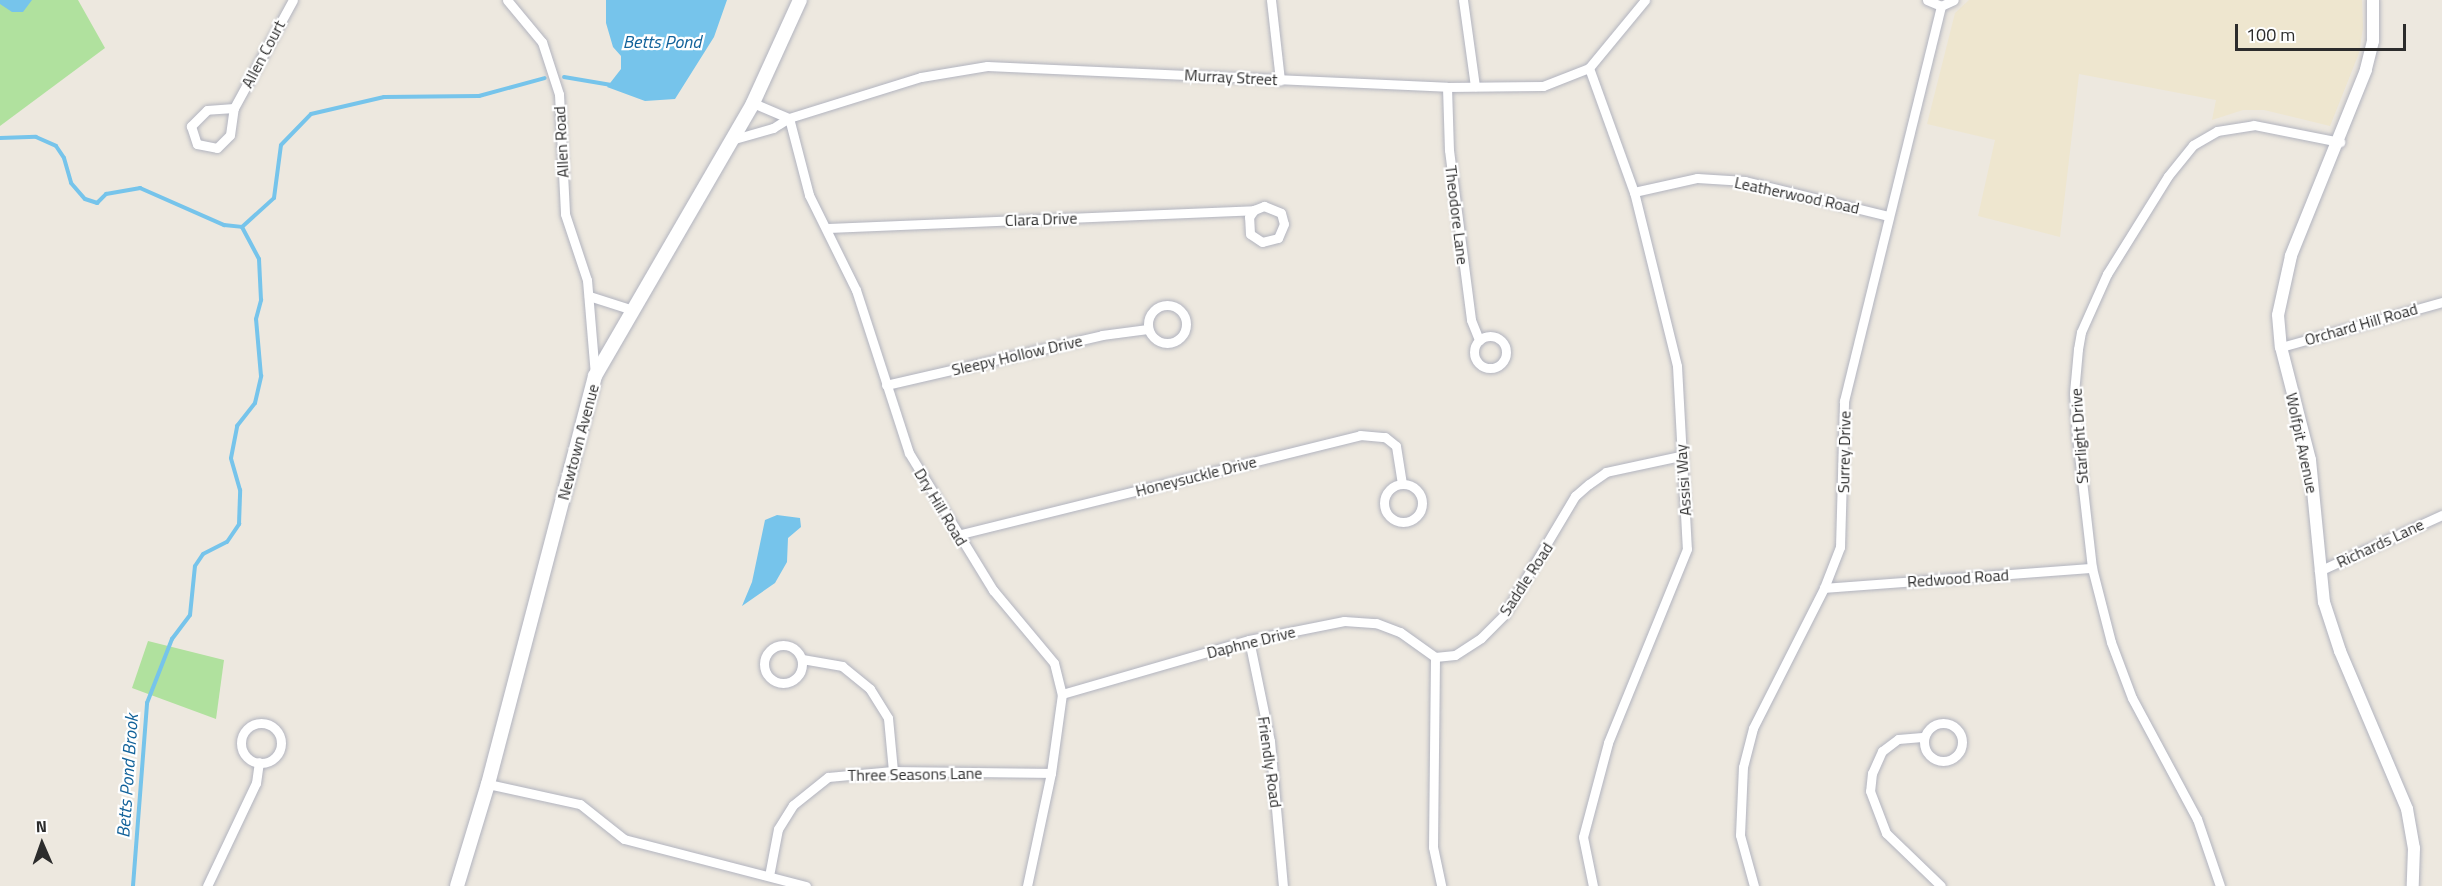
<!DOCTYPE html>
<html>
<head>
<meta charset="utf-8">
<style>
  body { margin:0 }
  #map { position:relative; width:2442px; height:886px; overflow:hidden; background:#ede8df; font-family:"Titillium Web",sans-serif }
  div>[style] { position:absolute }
  .education>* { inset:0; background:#eee6cf }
  .green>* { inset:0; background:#b0e19e }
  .water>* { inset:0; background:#76c4eb }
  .stream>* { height:4px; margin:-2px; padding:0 2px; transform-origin:2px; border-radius:2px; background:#76c4eb }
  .roads { filter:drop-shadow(0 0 2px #b2b4bf) drop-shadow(0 0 2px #b2b4bf) }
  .minor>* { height:9px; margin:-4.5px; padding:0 4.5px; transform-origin:4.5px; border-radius:4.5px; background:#fff }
  .minor>.ring { margin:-4.5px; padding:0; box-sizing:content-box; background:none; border:9px solid #fff; border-radius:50% }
  .tertiary>* { height:12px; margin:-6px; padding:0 6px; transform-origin:6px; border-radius:6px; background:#fff }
  .secondary>* { height:14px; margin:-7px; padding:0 7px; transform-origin:7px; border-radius:7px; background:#fff }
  span { translate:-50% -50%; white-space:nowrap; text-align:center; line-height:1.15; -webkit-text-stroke:4.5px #fff; paint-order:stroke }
  .street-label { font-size:16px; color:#2c2c2c }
  .water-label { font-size:18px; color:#12629a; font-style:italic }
  .north { position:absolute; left:12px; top:814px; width:60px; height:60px; -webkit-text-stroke:4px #fff; paint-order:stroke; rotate:358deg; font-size:16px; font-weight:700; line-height:24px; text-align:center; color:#2c2c2c }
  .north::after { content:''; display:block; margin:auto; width:21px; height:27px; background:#2c2c2c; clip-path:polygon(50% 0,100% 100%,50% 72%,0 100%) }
  .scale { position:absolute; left:2235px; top:24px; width:171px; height:27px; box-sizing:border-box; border:3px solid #2c2c2c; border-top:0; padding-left:8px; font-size:18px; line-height:21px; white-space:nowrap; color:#2c2c2c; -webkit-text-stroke:4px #fff; paint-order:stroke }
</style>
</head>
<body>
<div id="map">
  <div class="education">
    <div style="clip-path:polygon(1969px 0,2362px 0,2363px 28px,2359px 53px,2330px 126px,2264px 110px,2243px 110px,2212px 120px,2216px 100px,2079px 74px,2060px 237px,1978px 216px,1995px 140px,1927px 124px,1955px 13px)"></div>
  </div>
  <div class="green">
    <div style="clip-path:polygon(0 0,78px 0,105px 48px,0 126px)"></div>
    <div style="clip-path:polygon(148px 641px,224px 660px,216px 719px,132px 688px)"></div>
  </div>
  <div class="water">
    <div style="clip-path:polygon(0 0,32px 0,23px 12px,12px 12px,0 4px)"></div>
    <div style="clip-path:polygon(606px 0,727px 0,714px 37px,675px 99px,645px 101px,607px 87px,621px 69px,621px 56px,613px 47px,606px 23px)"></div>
    <div style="clip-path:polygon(777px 515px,800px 518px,801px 527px,788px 538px,787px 562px,775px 583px,742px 606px,752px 582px,765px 520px)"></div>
  </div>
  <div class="stream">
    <div style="left:564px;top:77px;width:48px;rotate:9.7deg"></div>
    <div style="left:0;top:138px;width:36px;rotate:-2deg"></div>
    <div style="left:36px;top:137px;width:22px;rotate:24deg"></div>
    <div style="left:56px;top:146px;width:14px;rotate:56deg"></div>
    <div style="left:64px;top:158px;width:26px;rotate:74deg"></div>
    <div style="left:71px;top:183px;width:21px;rotate:49deg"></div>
    <div style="left:85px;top:199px;width:13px;rotate:18deg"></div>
    <div style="left:97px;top:203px;width:13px;rotate:-45deg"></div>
    <div style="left:106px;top:194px;width:35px;rotate:-10deg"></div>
    <div style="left:140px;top:188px;width:92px;rotate:23.8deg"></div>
    <div style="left:224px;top:225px;width:18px;rotate:6deg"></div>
    <div style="left:242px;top:227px;width:43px;rotate:-42.2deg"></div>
    <div style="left:274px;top:198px;width:53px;rotate:-82.5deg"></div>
    <div style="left:281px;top:145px;width:43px;rotate:-45.9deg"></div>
    <div style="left:311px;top:114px;width:75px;rotate:-13.1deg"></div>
    <div style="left:384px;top:97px;width:95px;rotate:-0.6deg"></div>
    <div style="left:479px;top:96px;width:68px;rotate:-15.3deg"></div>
    <div style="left:133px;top:886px;width:184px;rotate:-85.6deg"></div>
    <div style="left:147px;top:703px;width:69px;rotate:-68.7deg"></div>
    <div style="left:172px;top:639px;width:30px;rotate:-53deg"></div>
    <div style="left:190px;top:615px;width:49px;rotate:-84.2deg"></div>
    <div style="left:195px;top:566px;width:14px;rotate:-56deg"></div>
    <div style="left:203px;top:554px;width:27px;rotate:-27deg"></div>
    <div style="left:227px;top:542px;width:22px;rotate:-56deg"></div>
    <div style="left:239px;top:524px;width:34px;rotate:-88deg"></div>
    <div style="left:240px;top:490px;width:33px;rotate:-106deg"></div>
    <div style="left:231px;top:458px;width:33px;rotate:-79deg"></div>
    <div style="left:237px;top:426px;width:29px;rotate:-52deg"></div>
    <div style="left:255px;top:403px;width:28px;rotate:-77deg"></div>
    <div style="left:261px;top:376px;width:57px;rotate:-95deg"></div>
    <div style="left:256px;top:319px;width:20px;rotate:-75deg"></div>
    <div style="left:261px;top:300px;width:41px;rotate:-92.8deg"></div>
    <div style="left:259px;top:259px;width:36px;rotate:-118deg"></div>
  </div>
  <div class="roads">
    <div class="minor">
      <div style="left:507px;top:0;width:55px;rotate:50.2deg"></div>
      <div style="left:542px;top:42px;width:55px;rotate:71.9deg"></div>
      <div style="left:559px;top:94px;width:120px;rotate:87.1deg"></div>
      <div style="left:565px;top:214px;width:70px;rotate:71.6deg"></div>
      <div style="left:587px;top:280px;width:96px;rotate:85.2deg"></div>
      <div style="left:1271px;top:0;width:81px;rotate:83.6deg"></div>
      <div style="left:1463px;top:0;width:87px;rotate:82.1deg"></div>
      <div style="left:1927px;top:0;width:15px;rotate:23deg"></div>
      <div style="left:1941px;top:6px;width:14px;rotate:-25deg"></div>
      <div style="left:1589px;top:68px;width:132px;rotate:70.1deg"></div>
      <div style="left:1634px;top:192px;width:179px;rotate:76.1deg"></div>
      <div style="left:1677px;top:366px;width:183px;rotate:86.9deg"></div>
      <div style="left:1687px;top:549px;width:209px;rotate:112.2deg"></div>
      <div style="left:1608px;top:743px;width:97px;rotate:104.9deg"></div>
      <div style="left:1583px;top:837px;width:50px;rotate:78.5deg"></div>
      <div style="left:1447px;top:87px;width:63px;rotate:88.2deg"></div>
      <div style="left:1449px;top:150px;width:171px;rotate:82.6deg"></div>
      <div style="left:1471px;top:320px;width:22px;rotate:68deg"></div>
      <div style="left:753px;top:103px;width:39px;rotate:23deg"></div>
      <div style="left:789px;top:118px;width:138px;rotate:-17.3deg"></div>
      <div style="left:921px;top:77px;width:67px;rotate:-9.5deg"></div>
      <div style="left:987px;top:66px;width:460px;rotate:2.6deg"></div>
      <div style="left:1447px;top:87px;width:96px;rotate:-0.6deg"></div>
      <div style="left:1543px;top:86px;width:49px;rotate:-21.4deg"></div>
      <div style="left:1589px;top:68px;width:88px;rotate:-50.5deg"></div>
      <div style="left:234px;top:108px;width:27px;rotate:176deg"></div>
      <div style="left:207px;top:110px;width:23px;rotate:135deg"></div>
      <div style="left:191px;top:126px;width:19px;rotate:72deg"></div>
      <div style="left:197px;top:144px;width:20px;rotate:11deg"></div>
      <div style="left:217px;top:148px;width:18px;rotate:-45deg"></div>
      <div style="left:230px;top:135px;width:27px;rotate:-82deg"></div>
      <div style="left:234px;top:108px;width:123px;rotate:-61.4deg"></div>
      <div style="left:731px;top:140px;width:44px;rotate:-15.9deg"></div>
      <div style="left:773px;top:128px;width:19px;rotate:-32deg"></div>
      <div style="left:789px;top:118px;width:80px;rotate:75.4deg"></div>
      <div style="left:809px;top:195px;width:106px;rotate:63.7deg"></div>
      <div style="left:856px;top:290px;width:171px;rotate:72deg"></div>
      <div style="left:909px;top:453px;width:161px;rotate:58.5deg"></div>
      <div style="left:993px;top:590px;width:95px;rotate:50.1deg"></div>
      <div style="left:1054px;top:663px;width:32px;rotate:76deg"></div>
      <div style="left:1062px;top:694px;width:80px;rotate:97.9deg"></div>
      <div style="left:1051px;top:773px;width:116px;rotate:102deg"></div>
      <div style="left:1634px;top:192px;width:65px;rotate:-12.5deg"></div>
      <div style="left:1697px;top:178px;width:48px;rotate:3.6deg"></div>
      <div style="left:1745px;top:181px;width:148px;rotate:13.7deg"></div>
      <div style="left:828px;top:228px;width:426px;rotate:-2.4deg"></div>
      <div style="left:1254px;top:210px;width:11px;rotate:-22deg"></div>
      <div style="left:1264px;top:206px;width:18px;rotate:22deg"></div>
      <div style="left:1281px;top:213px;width:11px;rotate:75deg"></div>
      <div style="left:1284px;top:224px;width:15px;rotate:113deg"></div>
      <div style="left:1278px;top:238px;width:16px;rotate:166deg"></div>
      <div style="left:1262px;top:242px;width:14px;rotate:-146deg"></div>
      <div style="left:1250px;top:234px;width:17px;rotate:-93deg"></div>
      <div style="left:1249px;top:217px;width:9px;rotate:-54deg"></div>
      <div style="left:589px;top:296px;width:46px;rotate:17.7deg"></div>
      <div class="ring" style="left:1148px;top:305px;width:29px;height:29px"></div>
      <div class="ring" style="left:1474px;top:336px;width:23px;height:23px"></div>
      <div style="left:2281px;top:347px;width:167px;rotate:-15.6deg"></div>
      <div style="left:886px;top:385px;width:222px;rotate:-13deg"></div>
      <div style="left:1102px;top:335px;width:46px;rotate:-7.4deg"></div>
      <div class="ring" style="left:1384px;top:484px;width:29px;height:29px"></div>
      <div style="left:957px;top:535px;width:415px;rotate:-13.9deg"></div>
      <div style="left:1360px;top:435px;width:25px;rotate:5deg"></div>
      <div style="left:1385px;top:437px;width:14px;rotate:39deg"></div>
      <div style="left:1396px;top:446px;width:38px;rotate:81deg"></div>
      <div style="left:2319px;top:571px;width:135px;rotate:-24.5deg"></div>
      <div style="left:1824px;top:588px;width:269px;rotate:-4.3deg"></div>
      <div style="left:1249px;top:640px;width:103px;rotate:78.3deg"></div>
      <div style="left:1270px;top:741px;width:146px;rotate:84.9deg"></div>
      <div class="ring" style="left:764px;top:645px;width:29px;height:29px"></div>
      <div style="left:1435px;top:657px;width:20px;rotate:-6deg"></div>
      <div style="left:1455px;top:655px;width:31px;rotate:-33deg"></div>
      <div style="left:1481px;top:638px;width:33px;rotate:-45deg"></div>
      <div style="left:1504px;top:615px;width:139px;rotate:-59.2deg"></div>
      <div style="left:1575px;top:496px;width:18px;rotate:-41deg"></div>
      <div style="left:1589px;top:484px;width:21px;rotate:-35deg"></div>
      <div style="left:1606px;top:472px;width:76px;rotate:-12.2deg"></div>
      <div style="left:1435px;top:657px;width:190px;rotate:90.6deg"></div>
      <div style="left:1433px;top:847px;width:40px;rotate:78deg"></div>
      <div style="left:802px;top:659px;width:41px;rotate:9.9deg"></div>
      <div style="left:842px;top:666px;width:36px;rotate:39deg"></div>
      <div style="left:870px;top:689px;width:34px;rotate:58deg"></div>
      <div style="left:888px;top:718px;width:53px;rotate:84.6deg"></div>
      <div style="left:1062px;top:694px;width:195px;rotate:-16.1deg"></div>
      <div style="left:1249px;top:640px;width:97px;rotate:-11.3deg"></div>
      <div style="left:1344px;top:621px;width:32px;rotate:4deg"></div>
      <div style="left:1376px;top:623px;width:26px;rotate:21deg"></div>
      <div style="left:1400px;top:632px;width:43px;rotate:35.5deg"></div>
      <div class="ring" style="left:1924px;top:723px;width:29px;height:29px"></div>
      <div class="ring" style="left:241px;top:723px;width:31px;height:31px"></div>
      <div style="left:1922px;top:737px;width:24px;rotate:175deg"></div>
      <div style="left:1898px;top:739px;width:20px;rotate:143deg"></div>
      <div style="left:1882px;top:751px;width:24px;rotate:114deg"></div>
      <div style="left:1872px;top:773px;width:18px;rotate:96deg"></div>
      <div style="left:1870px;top:791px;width:45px;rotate:69.1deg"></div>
      <div style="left:1886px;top:833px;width:76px;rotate:43.9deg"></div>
      <div style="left:488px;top:784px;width:94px;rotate:12.3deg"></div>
      <div style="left:580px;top:804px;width:56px;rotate:38.5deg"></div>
      <div style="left:624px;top:839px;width:188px;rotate:14.5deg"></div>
      <div style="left:769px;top:876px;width:48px;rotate:-79.2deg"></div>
      <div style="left:778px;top:829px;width:28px;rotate:-58deg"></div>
      <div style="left:793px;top:805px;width:45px;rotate:-38.7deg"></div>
      <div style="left:828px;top:777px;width:65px;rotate:-5.3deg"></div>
      <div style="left:893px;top:771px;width:158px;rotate:0.7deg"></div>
      <div style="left:207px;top:886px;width:114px;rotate:-64.6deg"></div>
      <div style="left:256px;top:783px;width:21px;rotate:-82deg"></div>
      <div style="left:1754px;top:886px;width:53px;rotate:-105.4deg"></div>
      <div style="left:1740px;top:835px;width:68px;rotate:-87.5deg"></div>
      <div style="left:1743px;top:767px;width:40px;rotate:-75.6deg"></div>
      <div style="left:1753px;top:728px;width:157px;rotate:-63.1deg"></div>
      <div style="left:1824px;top:588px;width:44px;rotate:-68.7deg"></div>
      <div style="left:1840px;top:547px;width:146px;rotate:-88.4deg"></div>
      <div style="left:1844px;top:401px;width:407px;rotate:-76.2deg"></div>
      <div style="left:2220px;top:886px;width:71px;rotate:-108.9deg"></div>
      <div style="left:2197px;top:819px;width:137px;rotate:-118.2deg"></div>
      <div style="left:2132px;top:698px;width:60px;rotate:-110.6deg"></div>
      <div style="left:2111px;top:642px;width:76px;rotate:-104.4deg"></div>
      <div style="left:2092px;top:568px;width:132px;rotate:-96.5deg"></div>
      <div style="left:2077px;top:437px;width:44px;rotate:-93.9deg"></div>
      <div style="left:2074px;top:393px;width:44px;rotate:-84.8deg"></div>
      <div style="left:2078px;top:349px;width:17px;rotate:-80deg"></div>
      <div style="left:2081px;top:332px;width:64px;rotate:-65.9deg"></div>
      <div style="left:2107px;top:274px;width:115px;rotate:-58.1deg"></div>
      <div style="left:2168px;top:176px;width:40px;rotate:-51deg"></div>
      <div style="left:2193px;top:145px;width:28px;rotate:-30deg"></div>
      <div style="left:2217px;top:131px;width:37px;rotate:-9deg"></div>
      <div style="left:2254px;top:125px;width:88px;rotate:11.2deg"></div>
    </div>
    <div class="tertiary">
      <div style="left:2373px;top:0;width:41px;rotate:90deg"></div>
      <div style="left:2373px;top:41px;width:30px;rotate:104deg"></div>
      <div style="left:2366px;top:70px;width:201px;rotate:112deg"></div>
      <div style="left:2291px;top:256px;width:60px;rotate:102.4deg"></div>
      <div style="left:2278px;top:315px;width:32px;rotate:85deg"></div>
      <div style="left:2281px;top:347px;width:117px;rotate:75.6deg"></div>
      <div style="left:2310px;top:460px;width:143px;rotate:84.4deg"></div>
      <div style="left:2324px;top:602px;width:52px;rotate:71.9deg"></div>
      <div style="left:2340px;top:651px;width:172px;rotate:67deg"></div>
      <div style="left:2407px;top:809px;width:40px;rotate:80deg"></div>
      <div style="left:2414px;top:848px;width:38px;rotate:92deg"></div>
    </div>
    <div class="secondary">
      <div style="left:457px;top:886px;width:107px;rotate:-73.1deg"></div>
      <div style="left:488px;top:784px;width:422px;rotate:-75.3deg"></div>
      <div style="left:595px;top:376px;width:315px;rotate:-59.9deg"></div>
      <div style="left:753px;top:103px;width:113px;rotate:-65.5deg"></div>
    </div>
  </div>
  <div class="street-label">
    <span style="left:263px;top:54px;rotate:-62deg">Allen Court</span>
    <span style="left:1231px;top:77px;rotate:3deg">Murray Street</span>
    <span style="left:561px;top:142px;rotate:-93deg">Allen Road</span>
    <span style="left:1797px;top:195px;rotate:12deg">Leatherwood Road</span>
    <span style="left:1457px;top:215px;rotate:83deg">Theodore Lane</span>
    <span style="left:1041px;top:219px;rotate:-2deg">Clara Drive</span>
    <span style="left:2361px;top:324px;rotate:-16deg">Orchard Hill Road</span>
    <span style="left:1017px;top:355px;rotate:-13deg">Sleepy Hollow Drive</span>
    <span style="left:2079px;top:436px;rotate:-94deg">Starlight Drive</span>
    <span style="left:578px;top:442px;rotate:-75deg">Newtown Avenue</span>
    <span style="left:2302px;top:443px;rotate:78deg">Wolfpit Avenue</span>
    <span style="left:1844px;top:452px;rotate:-89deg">Surrey Drive</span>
    <span style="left:1196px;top:476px;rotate:-14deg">Honeysuckle Drive</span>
    <span style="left:1683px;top:480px;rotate:-94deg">Assisi Way</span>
    <span style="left:941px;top:507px;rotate:59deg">Dry Hill Road</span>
    <span style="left:2380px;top:543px;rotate:-25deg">Richards Lane</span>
    <span style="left:1958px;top:578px;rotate:-4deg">Redwood Road</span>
    <span style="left:1526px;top:579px;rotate:-57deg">Saddle Road</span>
    <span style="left:1251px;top:642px;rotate:-14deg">Daphne Drive</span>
    <span style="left:1270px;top:762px;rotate:82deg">Friendly Road</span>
    <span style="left:915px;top:774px;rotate:-1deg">Three Seasons Lane</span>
  </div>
  <div class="water-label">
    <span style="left:662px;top:42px">Betts Pond</span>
    <span style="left:128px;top:776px;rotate:-86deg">Betts Pond Brook</span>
  </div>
  <div class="north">N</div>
  <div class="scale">100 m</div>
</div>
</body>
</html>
